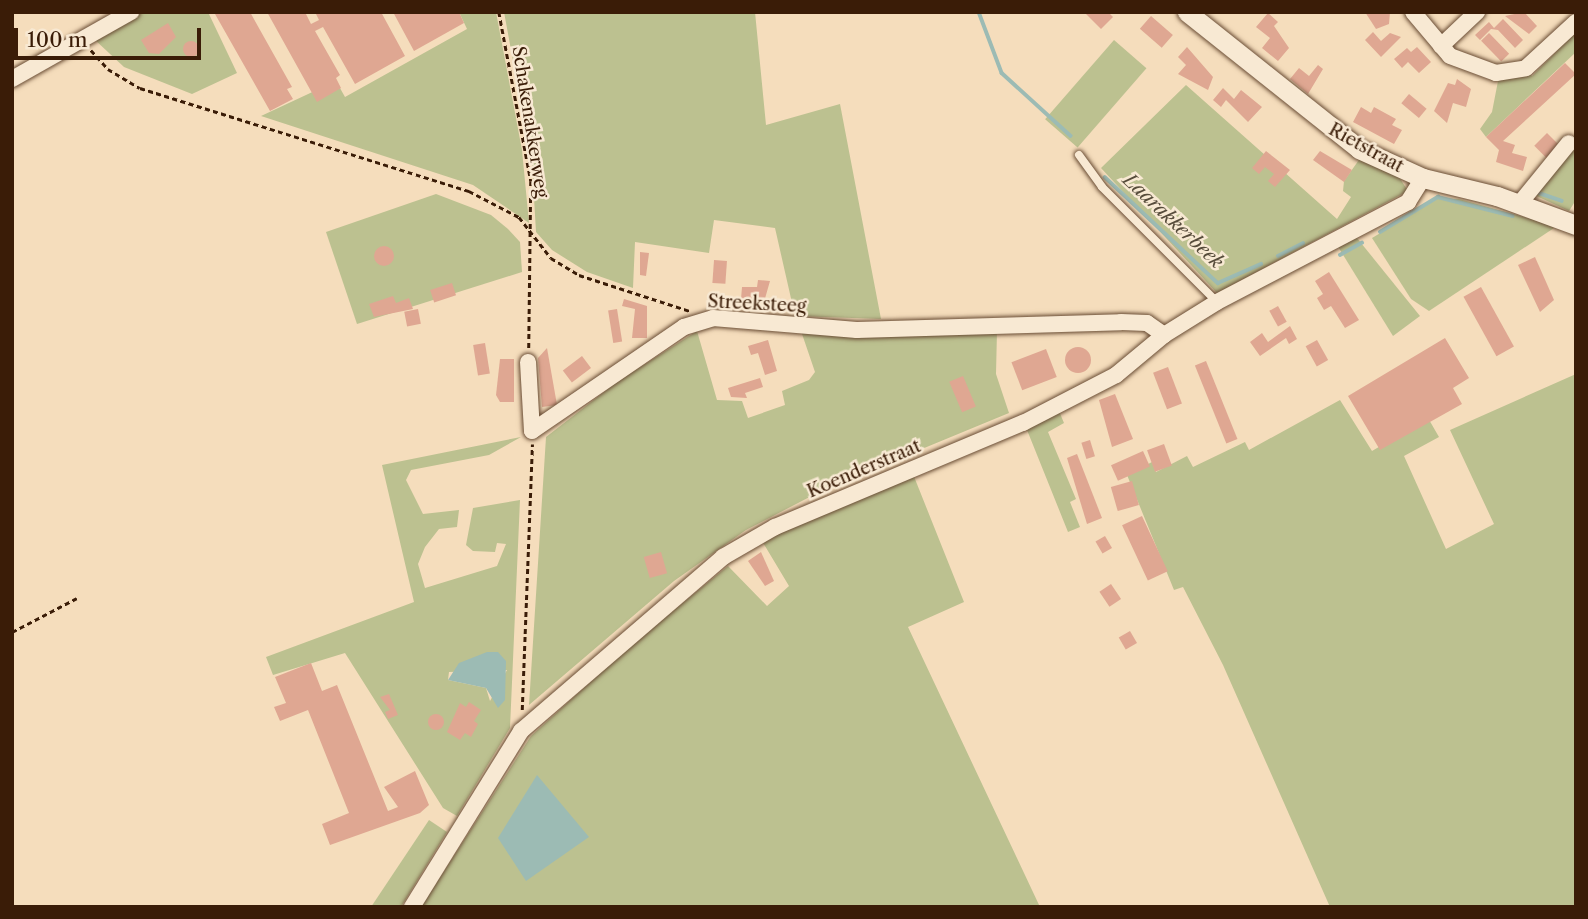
<!DOCTYPE html>
<html>
<head>
<meta charset="utf-8">
<style>
  body { margin:0 }
  #map { position:relative; width:1588px; height:919px; overflow:hidden; background:#f5ddbc; font-family:"Libre Caslon Text",serif }
  div>[style] { position:absolute }
  .green>* { inset:0; background:#bcc190; transform-origin:0 0 }
  .water>* { inset:0; background:#9cbbb4 }
  .stream>* { height:3.5px; margin:-1.75px; padding:0 1.75px; transform-origin:1.75px; border-radius:1.75px; background:#9cbbb4 }
  .building>* { inset:0; background:#dfa792; transform-origin:0 0 }
  .round { border-radius:50% }
  .path>* { height:2.5px; margin-top:-1.25px; transform-origin:0; background:repeating-linear-gradient(90deg,#3a1c07 0 5px,transparent 0 8.5px) }
  .roads { filter:drop-shadow(0 0 2px #694c34) drop-shadow(0 0 2px #694c34) }
  .service>* { height:8px; margin:-4px; padding:0 4px; transform-origin:4px; border-radius:4px; background:#f8e9d3 }
  .minor>* { height:16px; margin:-8px; padding:0 8px; transform-origin:8px; border-radius:8px; background:#f8e9d3 }
  .tertiary>* { height:19px; margin:-9.5px; padding:0 9.5px; transform-origin:9.5px; border-radius:9.5px; background:#f8e9d3 }
  span { translate:-50% -50%; white-space:nowrap; text-align:center; line-height:1.15; -webkit-text-stroke:5px #f8e9d3; paint-order:stroke }
  .street-label { font-size:18px; color:#3a1c07 }
  .water-label { font-size:19px; color:#574c3b; font-style:italic }
  .frame { position:absolute; inset:0; border:14px solid #3a1c07; pointer-events:none }
  .scale { position:absolute; left:14px; top:28px; width:187px; height:32px; box-sizing:border-box; border:4px solid #3a1c07; border-top:0; padding-left:9px; font-size:21px; line-height:24px; white-space:nowrap; color:#3a1c07; -webkit-text-stroke:5px #f8e9d3; paint-order:stroke }
</style>
</head>
<body>
<div id="map">
  <div class="green">
    <div style="clip-path:polygon(142px 12px,208px 12px,237px 73px,192px 94px,124px 67px,94px 39px)"></div>
    <div style="clip-path:polygon(459px 12px,496px 12px,522px 150px,529px 223px,473px 185px,261px 116px,336px 81px,345px 97px,467px 29px)"></div>
    <div style="clip-path:polygon(504px 12px,755px 12px,766px 125px,840px 104px,881px 319px,795px 316px,775px 228px,714px 220px,709px 253px,635px 242px,633px 288px,587px 272px,552px 250px,536px 232px,532px 164px)"></div>
    <div style="clip-path:polygon(1576px 32px,1576px 52px,1486px 137px,1480px 129px,1492px 112px,1498px 81px,1528px 71px,1532px 76px)"></div>
    <div style="left:1114px;top:40px;width:43px;height:105px;rotate:41deg"></div>
    <div style="clip-path:polygon(1186px 85px,1337px 219px,1351px 197px,1343px 191px,1344px 181px,1361px 157px,1399px 177px,1408px 191px,1217px 293px,1101px 168px)"></div>
    <div style="clip-path:polygon(1576px 145px,1576px 200px,1569px 211px,1530px 193px)"></div>
    <div style="clip-path:polygon(436px 194px,491px 215px,508px 229px,520px 242px,522px 272px,357px 324px,326px 232px)"></div>
    <div style="clip-path:polygon(1439px 198px,1459px 199px,1557px 226px,1429px 311px,1411px 299px,1372px 238px)"></div>
    <div style="clip-path:polygon(1357px 238px,1420px 316px,1393px 336px,1337px 245px)"></div>
    <div style="clip-path:polygon(697px 331px,717px 400px,742px 401px,748px 418px,785px 405px,782px 391px,809px 380px,815px 372px,801px 331px,997px 331px,996px 374px,1009px 413px,825px 489px,746px 530px,674px 581px,529px 705px,546px 437px,617px 382px)"></div>
    <div style="clip-path:polygon(1576px 374px,1576px 907px,1330px 907px,1223px 665px,1183px 587px,1174px 590px,1127px 475px,1152px 462px,1156px 472px,1187px 456px,1193px 467px,1245px 442px,1249px 450px,1340px 400px,1372px 451px,1428px 418px,1439px 437px,1404px 456px,1446px 549px,1494px 524px,1450px 430px)"></div>
    <div style="clip-path:polygon(1059px 411px,1064px 423px,1048px 432px,1076px 499px,1070px 502px,1080px 527px,1068px 532px,1025px 425px)"></div>
    <div style="clip-path:polygon(evenodd,521px 437px,489px 455px,411px 470px,406px 480px,423px 514px,459px 510px,457px 527px,439px 529px,425px 547px,418px 564px,425px 588px,497px 566px,506px 544px,497px 543px,495px 552px,473px 551px,466px 545px,473px 508px,520px 500px,510px 728px,457px 816px,443px 808px,345px 653px,273px 675px,266px 657px,414px 602px,382px 465px,521px 437px,507px 670px,490px 701px,486px 688px,448px 680px,449px 672px,507px 670px)"></div>
    <div style="clip-path:polygon(913px 474px,964px 602px,908px 627px,1040px 907px,421px 907px,531px 736px,630px 646px,728px 566px,767px 606px,789px 586px,762px 541px)"></div>
    <div style="clip-path:polygon(429px 820px,447px 832px,401px 907px,371px 907px)"></div>
  </div>
  <div class="water">
    <div style="clip-path:polygon(487px 652px,498px 652px,506px 661px,505px 700px,498px 708px,486px 688px,448px 680px,459px 663px)"></div>
    <div style="clip-path:polygon(537px 775px,589px 837px,526px 881px,498px 838px)"></div>
  </div>
  <div class="stream">
    <div style="left:979px;top:12px;width:65px;rotate:69.3deg"></div>
    <div style="left:1002px;top:73px;width:93px;rotate:42.4deg"></div>
    <div style="left:1105px;top:177px;width:155px;rotate:43.2deg"></div>
    <div style="left:1218px;top:283px;width:47px;rotate:-23.8deg"></div>
    <div style="left:1539px;top:193px;width:24px;rotate:19deg"></div>
    <div style="left:1380px;top:232px;width:68px;rotate:-31.1deg"></div>
    <div style="left:1438px;top:197px;width:77px;rotate:14.2deg"></div>
    <div style="left:1340px;top:255px;width:25px;rotate:-29deg"></div>
    <div style="left:1278px;top:256px;width:28px;rotate:-27deg"></div>
  </div>
  <div class="building">
    <div style="clip-path:polygon(250px 12px,292px 87px,287px 89px,293px 99px,270px 111px,215px 14px)"></div>
    <div style="clip-path:polygon(267px 12px,305px 12px,311px 24px,319px 20px,315px 12px,381px 12px,405px 56px,355px 84px,323px 27px,315px 31px,340px 75px,336px 78px,341px 88px,317px 102px)"></div>
    <div style="clip-path:polygon(393px 12px,459px 12px,464px 23px,414px 51px)"></div>
    <div style="clip-path:polygon(1084px 12px,1108px 12px,1113px 17px,1101px 29px)"></div>
    <div style="clip-path:polygon(1365px 12px,1390px 12px,1389px 24px,1376px 29px)"></div>
    <div style="clip-path:polygon(1524px 12px,1537px 26px,1529px 34px,1505px 16px)"></div>
    <div style="clip-path:polygon(1268px 13px,1278px 22px,1274px 26px,1289px 48px,1278px 61px,1262px 48px,1270px 38px,1256px 27px)"></div>
    <div style="left:1151px;top:16px;width:29px;height:17px;rotate:41deg"></div>
    <div style="clip-path:polygon(1503px 19px,1523px 40px,1515px 48px,1498px 30px,1491px 29px,1480px 40px,1475px 35px,1489px 22px,1494px 28px)"></div>
    <div style="clip-path:polygon(168px 23px,176px 37px,159px 54px,149px 53px,141px 40px)"></div>
    <div style="clip-path:polygon(1373px 32px,1381px 41px,1390px 33px,1401px 37px,1381px 57px,1365px 40px)"></div>
    <div style="left:1489px;top:33px;width:29px;height:11px;rotate:46deg"></div>
    <div class="round" style="left:183px;top:41px;width:16px;height:16px"></div>
    <div style="clip-path:polygon(1187px 47px,1213px 77px,1208px 90px,1178px 74px,1186px 65px,1178px 57px)"></div>
    <div style="clip-path:polygon(1417px 47px,1431px 62px,1419px 73px,1408px 62px,1402px 68px,1394px 59px,1407px 48px,1411px 52px)"></div>
    <div style="clip-path:polygon(1565px 63px,1576px 74px,1503px 141px,1515px 145px,1512px 153px,1527px 157px,1523px 171px,1496px 162px,1499px 150px,1486px 137px)"></div>
    <div style="clip-path:polygon(1318px 65px,1323px 69px,1308px 94px,1290px 79px,1299px 68px,1309px 76px)"></div>
    <div style="clip-path:polygon(1457px 79px,1471px 89px,1466px 107px,1453px 103px,1447px 123px,1434px 111px,1448px 83px,1455px 85px)"></div>
    <div style="clip-path:polygon(1223px 88px,1234px 99px,1241px 90px,1262px 107px,1248px 122px,1226px 100px,1221px 107px,1213px 100px)"></div>
    <div style="left:1409px;top:94px;width:23px;height:12px;rotate:40deg"></div>
    <div style="clip-path:polygon(1361px 107px,1371px 113px,1374px 107px,1396px 119px,1392px 125px,1402px 130px,1394px 144px,1353px 122px)"></div>
    <div style="left:1547px;top:133px;width:18px;height:18px;rotate:45deg"></div>
    <div style="clip-path:polygon(1266px 151px,1290px 170px,1275px 187px,1268px 181px,1274px 174px,1265px 167px,1259px 174px,1252px 168px)"></div>
    <div style="clip-path:polygon(1320px 151px,1352px 170px,1344px 182px,1313px 160px)"></div>
    <div class="round" style="left:374px;top:246px;width:20px;height:20px"></div>
    <div style="clip-path:polygon(640px 252px,649px 253px,646px 276px,640px 275px)"></div>
    <div style="clip-path:polygon(1535px 257px,1554px 300px,1540px 312px,1518px 265px)"></div>
    <div style="left:714px;top:260px;width:13px;height:23px;rotate:4deg"></div>
    <div style="clip-path:polygon(1329px 272px,1359px 320px,1345px 328px,1331px 306px,1324px 310px,1317px 298px,1323px 294px,1315px 281px)"></div>
    <div style="clip-path:polygon(758px 280px,770px 281px,764px 302px,741px 299px,742px 287px,757px 287px)"></div>
    <div style="left:452px;top:283px;width:13px;height:23px;rotate:72deg"></div>
    <div style="left:1481px;top:287px;width:68px;height:20px;rotate:61deg"></div>
    <div style="clip-path:polygon(393px 296px,396px 303px,409px 298px,413px 309px,374px 317px,369px 304px)"></div>
    <div style="clip-path:polygon(624px 299px,647px 306px,647px 338px,632px 338px,635px 309px,622px 306px)"></div>
    <div style="left:1278px;top:306px;width:18px;height:10px;rotate:61deg"></div>
    <div style="left:418px;top:309px;width:15px;height:14px;rotate:79deg"></div>
    <div style="left:617px;top:309px;width:33px;height:9px;rotate:81deg"></div>
    <div style="clip-path:polygon(1290px 326px,1297px 339px,1289px 344px,1286px 338px,1260px 356px,1250px 342px,1262px 333px,1268px 342px)"></div>
    <div style="clip-path:polygon(1445px 338px,1469px 378px,1453px 388px,1462px 404px,1380px 450px,1348px 396px)"></div>
    <div style="clip-path:polygon(768px 340px,777px 371px,765px 375px,758px 353px,751px 355px,748px 346px)"></div>
    <div style="left:1317px;top:340px;width:23px;height:13px;rotate:61deg"></div>
    <div style="left:485px;top:343px;width:31px;height:12px;rotate:81deg"></div>
    <div class="round" style="left:1065px;top:347px;width:26px;height:26px"></div>
    <div style="clip-path:polygon(547px 348px,557px 405px,542px 407px,538px 358px)"></div>
    <div style="left:1046px;top:349px;width:30px;height:37px;rotate:69deg"></div>
    <div style="left:582px;top:356px;width:15px;height:24px;rotate:53deg"></div>
    <div style="clip-path:polygon(500px 359px,514px 359px,514px 402px,500px 402px,496px 395px)"></div>
    <div style="left:1206px;top:361px;width:84px;height:12px;rotate:68deg"></div>
    <div style="left:1168px;top:367px;width:39px;height:16px;rotate:69deg"></div>
    <div style="left:963px;top:376px;width:33px;height:15px;rotate:67deg"></div>
    <div style="clip-path:polygon(760px 378px,763px 387px,745px 393px,747px 398px,731px 397px,728px 388px)"></div>
    <div style="clip-path:polygon(1115px 394px,1133px 439px,1112px 447px,1099px 400px)"></div>
    <div style="left:1090px;top:440px;width:17px;height:9px;rotate:73deg"></div>
    <div style="left:1164px;top:444px;width:23px;height:18px;rotate:70deg"></div>
    <div style="left:1143px;top:451px;width:17px;height:35px;rotate:66deg"></div>
    <div style="clip-path:polygon(1077px 454px,1102px 518px,1087px 524px,1067px 458px)"></div>
    <div style="left:1132px;top:481px;width:25px;height:22px;rotate:74deg"></div>
    <div style="left:1142px;top:516px;width:61px;height:22px;rotate:65deg"></div>
    <div style="left:1105px;top:536px;width:14px;height:11px;rotate:60deg"></div>
    <div style="left:661px;top:552px;width:22px;height:18px;rotate:74deg"></div>
    <div style="clip-path:polygon(761px 552px,774px 581px,765px 586px,748px 561px)"></div>
    <div style="left:1111px;top:584px;width:18px;height:14px;rotate:56deg"></div>
    <div style="left:1130px;top:631px;width:14px;height:13px;rotate:60deg"></div>
    <div style="clip-path:polygon(311px 663px,322px 691px,337px 685px,388px 811px,398px 807px,384px 787px,415px 771px,429px 805px,420px 813px,330px 845px,322px 824px,349px 813px,308px 710px,280px 721px,274px 707px,286px 703px,275px 677px)"></div>
    <div style="clip-path:polygon(389px 694px,398px 715px,388px 719px,385px 712px,390px 710px,380px 697px)"></div>
    <div style="clip-path:polygon(469px 702px,481px 710px,474px 721px,478px 724px,471px 737px,465px 733px,460px 740px,447px 732px,460px 703px,466px 707px)"></div>
    <div class="round" style="left:428px;top:714px;width:16px;height:16px"></div>
  </div>
  <div class="path">
    <div style="left:499px;top:12px;width:172px;rotate:79.3deg"></div>
    <div style="left:531px;top:181px;width:168px;rotate:90.7deg"></div>
    <div style="left:91px;top:50px;width:25px;rotate:48deg"></div>
    <div style="left:108px;top:69px;width:37px;rotate:31deg"></div>
    <div style="left:140px;top:88px;width:345px;rotate:17.4deg"></div>
    <div style="left:469px;top:191px;width:56px;rotate:27.5deg"></div>
    <div style="left:519px;top:217px;width:52px;rotate:52deg"></div>
    <div style="left:551px;top:258px;width:33px;rotate:31deg"></div>
    <div style="left:579px;top:275px;width:117px;rotate:18deg"></div>
    <div style="left:12px;top:632px;width:73px;rotate:-27.6deg"></div>
    <div style="left:522px;top:710px;width:266px;rotate:-87.8deg"></div>
  </div>
  <div class="roads">
    <div class="service">
      <div style="left:1079px;top:155px;width:39px;rotate:54deg"></div>
      <div style="left:1102px;top:187px;width:163px;rotate:45deg"></div>
    </div>
    <div class="minor">
      <div style="left:1413px;top:12px;width:57px;rotate:49.9deg"></div>
      <div style="left:1450px;top:56px;width:49px;rotate:20.3deg"></div>
      <div style="left:1496px;top:73px;width:30px;rotate:-9deg"></div>
      <div style="left:1526px;top:68px;width:68px;rotate:-42.6deg"></div>
      <div style="left:1441px;top:46px;width:50px;rotate:-43.4deg"></div>
      <div style="left:12px;top:79px;width:137px;rotate:-29.4deg"></div>
      <div style="left:1520px;top:203px;width:77px;rotate:-50.8deg"></div>
      <div style="left:528px;top:362px;width:69px;rotate:86.7deg"></div>
      <div style="left:532px;top:431px;width:184px;rotate:-34.4deg"></div>
      <div style="left:684px;top:327px;width:30px;rotate:-17deg"></div>
      <div style="left:713px;top:318px;width:144px;rotate:4.8deg"></div>
      <div style="left:857px;top:330px;width:264px;rotate:-1.7deg"></div>
      <div style="left:1121px;top:322px;width:26px;rotate:2deg"></div>
      <div style="left:1147px;top:323px;width:21px;rotate:35deg"></div>
      <div style="left:412px;top:907px;width:207px;rotate:-58.2deg"></div>
      <div style="left:521px;top:731px;width:267px;rotate:-40.7deg"></div>
      <div style="left:723px;top:557px;width:60px;rotate:-30deg"></div>
      <div style="left:775px;top:527px;width:269px;rotate:-22.8deg"></div>
      <div style="left:1023px;top:423px;width:105px;rotate:-27.3deg"></div>
      <div style="left:1116px;top:375px;width:62px;rotate:-39.8deg"></div>
      <div style="left:1164px;top:335px;width:62px;rotate:-31.9deg"></div>
      <div style="left:1217px;top:302px;width:216px;rotate:-27.6deg"></div>
      <div style="left:1408px;top:202px;width:28px;rotate:-58deg"></div>
    </div>
    <div class="tertiary">
      <div style="left:1187px;top:12px;width:220px;rotate:38.5deg"></div>
      <div style="left:1359px;top:149px;width:70px;rotate:24.4deg"></div>
      <div style="left:1423px;top:178px;width:76px;rotate:13.7deg"></div>
      <div style="left:1497px;top:196px;width:84px;rotate:20.2deg"></div>
    </div>
  </div>
  <div class="street-label">
    <span style="left:530px;top:122px;rotate:81deg">Schakenakkerweg</span>
    <span style="left:1366px;top:148px;rotate:29deg">Rietstraat</span>
    <span style="left:757px;top:304px;rotate:3deg">Streeksteeg</span>
    <span style="left:864px;top:469px;rotate:-23deg">Koenderstraat</span>
  </div>
  <div class="water-label">
    <span style="left:1173px;top:221px;rotate:43deg">Laarakkerbeek</span>
  </div>
  <div class="frame"></div>
  <div class="scale">100 m</div>
</div>
</body>
</html>
